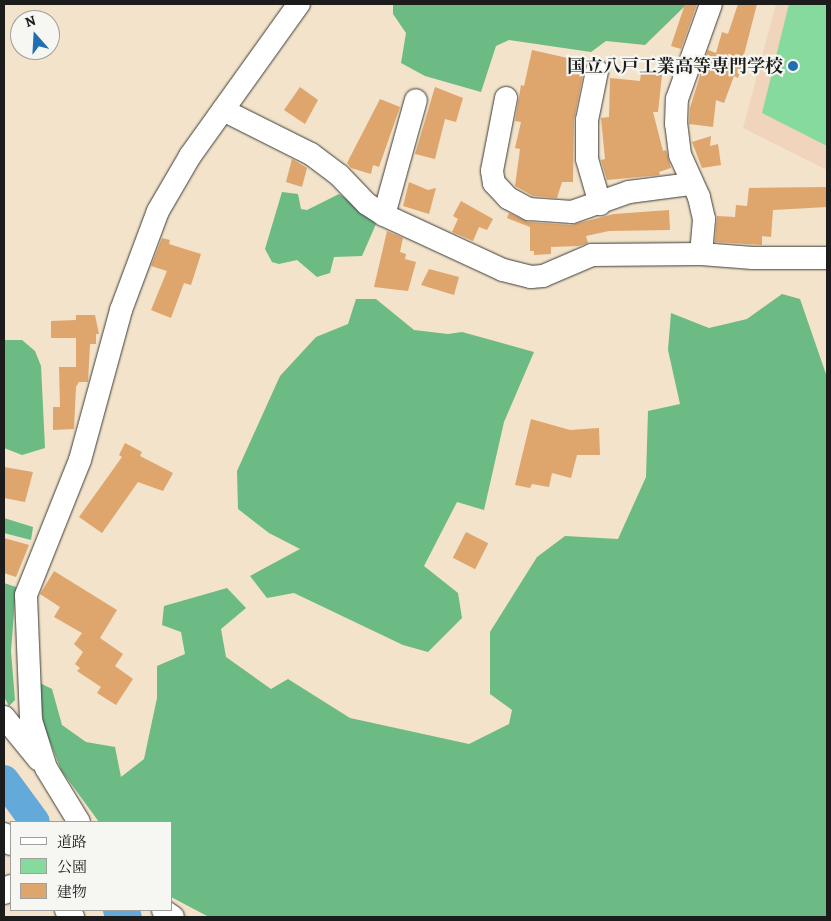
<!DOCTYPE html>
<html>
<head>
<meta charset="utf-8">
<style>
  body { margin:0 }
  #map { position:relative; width:831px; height:921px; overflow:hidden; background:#f2e3ca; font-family:Alegreya,"Noto Serif JP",serif }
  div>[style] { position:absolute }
  .built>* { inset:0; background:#f0d5bc }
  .green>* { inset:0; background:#86da9d }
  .forest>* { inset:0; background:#6cba84 }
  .river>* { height:30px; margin:-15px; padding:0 15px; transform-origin:15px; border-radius:15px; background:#63a9d9 }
  .building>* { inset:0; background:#dea56d; transform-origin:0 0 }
  .roads { filter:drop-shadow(0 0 1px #3c3a36) drop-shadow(0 0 1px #3c3a36) }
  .minor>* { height:22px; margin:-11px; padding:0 11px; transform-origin:11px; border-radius:11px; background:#fff }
  .dots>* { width:14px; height:14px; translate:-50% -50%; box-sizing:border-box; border:2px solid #f6f6f2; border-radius:50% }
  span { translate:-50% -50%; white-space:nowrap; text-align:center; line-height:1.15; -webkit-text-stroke:4.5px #f6f6f2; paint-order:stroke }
  .poi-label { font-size:18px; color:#1c1c1c; font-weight:700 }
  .right { translate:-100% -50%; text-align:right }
  .frame { position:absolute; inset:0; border:5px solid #1c1c1c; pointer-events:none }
  .legend { position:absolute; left:10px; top:821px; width:162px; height:90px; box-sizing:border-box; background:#f6f6f2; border:1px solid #9f9f9c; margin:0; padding:6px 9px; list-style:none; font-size:15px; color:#1c1c1c }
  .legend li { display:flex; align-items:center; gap:10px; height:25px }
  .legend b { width:25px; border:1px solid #9f9f9c }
  .north { position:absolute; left:10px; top:10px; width:50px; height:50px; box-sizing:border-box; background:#f6f6f2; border:1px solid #9f9f9c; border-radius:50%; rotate:341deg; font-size:14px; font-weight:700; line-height:20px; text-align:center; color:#1c1c1c }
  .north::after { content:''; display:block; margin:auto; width:18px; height:22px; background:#1f6fb2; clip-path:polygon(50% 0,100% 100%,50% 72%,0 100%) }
</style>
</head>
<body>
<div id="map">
  <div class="built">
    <div style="clip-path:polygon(776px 4px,827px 4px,827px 170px,743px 128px)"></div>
  </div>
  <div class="green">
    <div style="clip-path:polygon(789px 4px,827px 4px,827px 146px,762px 113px)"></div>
  </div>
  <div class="forest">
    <div style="clip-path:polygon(393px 4px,687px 4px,645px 45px,606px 41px,591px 52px,509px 40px,496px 46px,481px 92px,425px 76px,401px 63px,406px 33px,393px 14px)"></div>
    <div style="clip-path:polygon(282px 192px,298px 194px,301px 209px,307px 210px,339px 194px,361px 209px,376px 224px,362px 256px,334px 257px,330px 273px,317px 277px,297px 260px,279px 264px,272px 262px,265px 249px)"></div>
    <div style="clip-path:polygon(782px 294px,800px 299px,827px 377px,827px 917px,209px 917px,171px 897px,171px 822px,99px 822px,61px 770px,43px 724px,40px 683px,52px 689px,62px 725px,86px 742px,115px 747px,121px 777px,144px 759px,157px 698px,157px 666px,185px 654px,181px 632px,162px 625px,164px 606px,227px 588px,246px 608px,221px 629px,226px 657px,271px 689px,288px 679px,350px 718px,469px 744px,509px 724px,512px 710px,490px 694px,490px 632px,537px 557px,565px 536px,618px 539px,646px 477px,648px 411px,680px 404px,668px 350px,671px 313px,709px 328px,747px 319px)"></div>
    <div style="clip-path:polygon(356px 299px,376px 299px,414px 330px,448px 334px,462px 332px,534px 352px,504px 422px,484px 510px,457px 502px,424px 566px,458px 593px,462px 618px,428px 652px,403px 645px,294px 593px,267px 598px,250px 576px,300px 549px,269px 533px,238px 509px,237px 471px,280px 376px,316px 337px,348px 324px)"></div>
    <div style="clip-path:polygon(4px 340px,22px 340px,35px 351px,41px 366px,45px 448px,22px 455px,4px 448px)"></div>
    <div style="clip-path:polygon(4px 518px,33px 527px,31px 540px,4px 533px)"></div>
    <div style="clip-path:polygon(4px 583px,16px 587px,11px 651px,15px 700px,9px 706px,4px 697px)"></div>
  </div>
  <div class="river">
    <div style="left:4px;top:780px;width:52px;rotate:53.6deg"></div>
    <div style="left:118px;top:910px;width:11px;rotate:38deg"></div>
  </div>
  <div class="building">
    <div style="clip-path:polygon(685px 4px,697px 4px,681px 49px,671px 46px)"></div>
    <div style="clip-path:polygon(738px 4px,757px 4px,738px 78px,734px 76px,724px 103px,716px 100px,713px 127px,689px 124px,690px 108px,708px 50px,716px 53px,722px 32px,728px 34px)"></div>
    <div style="clip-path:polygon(532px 50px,572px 59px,570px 67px,584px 70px,574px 120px,573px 182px,562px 182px,557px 198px,533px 196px,515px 186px,520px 149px,515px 148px,521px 122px,515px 121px,521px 85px,524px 86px)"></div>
    <div style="clip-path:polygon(641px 73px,662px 75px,658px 112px,653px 112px,663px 151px,666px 150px,671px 168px,659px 172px,660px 175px,607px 180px,601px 160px,605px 159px,601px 118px,609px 117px,610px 78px,640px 81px)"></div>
    <div style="clip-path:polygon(300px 87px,318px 100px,305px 124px,284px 110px)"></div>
    <div style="clip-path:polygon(435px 87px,463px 98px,456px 122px,445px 119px,435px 159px,415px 154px)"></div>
    <div style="clip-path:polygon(380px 99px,400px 107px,379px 167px,373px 165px,371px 174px,351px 168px,347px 163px)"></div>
    <div style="clip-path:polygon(711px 136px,710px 146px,718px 144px,721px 165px,702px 168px,692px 142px)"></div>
    <div style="clip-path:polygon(292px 159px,307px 168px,302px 187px,286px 182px)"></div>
    <div style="clip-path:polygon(409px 182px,428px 190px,436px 188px,429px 214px,403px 206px)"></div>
    <div style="clip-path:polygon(827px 187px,827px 207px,773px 210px,771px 237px,762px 236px,762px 245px,715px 242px,717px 216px,735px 217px,736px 205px,747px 206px,749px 188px)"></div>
    <div style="clip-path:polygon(461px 201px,493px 219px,487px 230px,479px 227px,473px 241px,452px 232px,458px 219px,453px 216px)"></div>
    <div style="clip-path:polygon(669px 210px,670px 230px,609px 231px,586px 236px,588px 243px,579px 246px,551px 247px,551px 254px,534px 255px,534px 251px,530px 251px,530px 227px,507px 218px,509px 213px,528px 222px,571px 225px,614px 214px)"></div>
    <div style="clip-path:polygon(387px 231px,403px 238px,400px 252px,406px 254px,405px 259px,416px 262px,408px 291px,374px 287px)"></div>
    <div style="clip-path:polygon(162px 238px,170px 240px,169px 244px,201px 254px,191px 285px,184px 283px,171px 318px,151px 310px,167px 271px,151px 266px)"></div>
    <div style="clip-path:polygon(429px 269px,459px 277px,454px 295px,421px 285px)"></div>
    <div style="clip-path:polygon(76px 315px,95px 315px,99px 334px,96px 334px,96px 344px,90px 344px,88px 382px,79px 382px,76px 387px,74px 429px,53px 430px,53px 407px,60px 407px,59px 367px,76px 367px,76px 338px,51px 338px,51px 321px,76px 320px)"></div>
    <div style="clip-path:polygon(531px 419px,570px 430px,599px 428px,600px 455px,577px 455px,571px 478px,552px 473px,549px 487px,532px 484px,530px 488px,515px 485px)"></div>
    <div style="clip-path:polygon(125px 443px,142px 452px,140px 456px,173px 473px,163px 491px,138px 482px,102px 533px,79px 517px,122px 457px,119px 455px)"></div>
    <div style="clip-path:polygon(4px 467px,33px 472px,25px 502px,4px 498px)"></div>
    <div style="left:466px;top:532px;width:25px;height:29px;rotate:27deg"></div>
    <div style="clip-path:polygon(4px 538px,29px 545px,16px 577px,4px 573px)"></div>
    <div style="clip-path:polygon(54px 571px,117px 610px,100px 638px,123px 654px,115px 666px,133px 679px,116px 705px,97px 693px,101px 687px,77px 671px,80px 668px,75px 664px,83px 652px,74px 644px,82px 633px,54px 617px,60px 607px,40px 594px)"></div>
  </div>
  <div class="roads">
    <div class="minor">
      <div style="left:597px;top:71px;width:50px;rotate:101.5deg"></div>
      <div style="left:587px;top:120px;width:39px;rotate:90deg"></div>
      <div style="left:587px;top:159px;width:47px;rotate:73.9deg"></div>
      <div style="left:506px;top:98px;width:74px;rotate:100.9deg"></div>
      <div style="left:492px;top:171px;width:12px;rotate:81deg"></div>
      <div style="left:494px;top:183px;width:21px;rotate:47deg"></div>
      <div style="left:508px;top:198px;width:24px;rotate:28deg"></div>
      <div style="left:529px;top:209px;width:43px;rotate:4deg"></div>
      <div style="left:572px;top:212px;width:60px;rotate:-19.3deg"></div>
      <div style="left:629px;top:192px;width:63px;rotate:-7.4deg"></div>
      <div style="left:223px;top:110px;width:98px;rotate:26.6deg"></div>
      <div style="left:311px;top:154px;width:35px;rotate:37deg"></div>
      <div style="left:339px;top:175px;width:40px;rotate:46deg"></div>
      <div style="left:367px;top:204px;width:20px;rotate:33deg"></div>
      <div style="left:384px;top:215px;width:131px;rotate:24.8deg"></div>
      <div style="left:503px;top:270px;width:29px;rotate:14deg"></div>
      <div style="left:531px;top:277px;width:12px;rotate:-5deg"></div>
      <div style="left:543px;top:276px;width:53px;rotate:-23.2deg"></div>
      <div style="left:592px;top:255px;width:109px;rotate:-0.5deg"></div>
      <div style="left:701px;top:254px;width:52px;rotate:4.4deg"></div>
      <div style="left:753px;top:258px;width:74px"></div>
      <div style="left:384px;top:215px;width:119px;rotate:-74.5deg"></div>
      <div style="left:701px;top:254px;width:35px;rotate:-85deg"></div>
      <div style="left:704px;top:219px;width:23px;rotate:-103deg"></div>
      <div style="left:699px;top:197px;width:46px;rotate:-114.3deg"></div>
      <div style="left:680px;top:155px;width:31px;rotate:-97deg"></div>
      <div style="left:676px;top:124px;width:25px;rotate:-88deg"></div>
      <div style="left:677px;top:99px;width:101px;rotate:-70.3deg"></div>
      <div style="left:4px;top:717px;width:55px;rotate:50.9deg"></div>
      <div style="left:79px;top:822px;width:63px;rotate:-121.4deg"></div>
      <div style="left:46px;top:768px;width:50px;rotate:-107.4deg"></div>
      <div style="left:31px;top:720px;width:125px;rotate:-92.3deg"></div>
      <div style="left:26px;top:595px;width:145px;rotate:-68.2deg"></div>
      <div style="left:80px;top:460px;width:156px;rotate:-74.7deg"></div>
      <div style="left:121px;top:310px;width:106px;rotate:-69.5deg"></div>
      <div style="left:158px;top:211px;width:64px;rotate:-59.8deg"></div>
      <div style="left:190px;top:156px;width:187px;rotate:-54.4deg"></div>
      <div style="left:4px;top:834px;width:12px;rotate:55deg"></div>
      <div style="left:4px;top:893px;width:10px;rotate:-45deg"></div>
      <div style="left:66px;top:910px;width:10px;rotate:45deg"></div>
      <div style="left:163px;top:910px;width:12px;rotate:35deg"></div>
    </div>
  </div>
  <div class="dots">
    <div style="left:793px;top:66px;background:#1f6fb2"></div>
  </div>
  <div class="poi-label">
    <span class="right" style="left:783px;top:66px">国立八戸工業高等専門学校</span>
  </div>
  <div class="frame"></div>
  <ul class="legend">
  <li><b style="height:6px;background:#fff"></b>道路</li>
  <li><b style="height:14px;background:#86da9d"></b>公園</li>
  <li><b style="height:14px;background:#dea56d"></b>建物</li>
  </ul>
  <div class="north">N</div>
</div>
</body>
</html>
